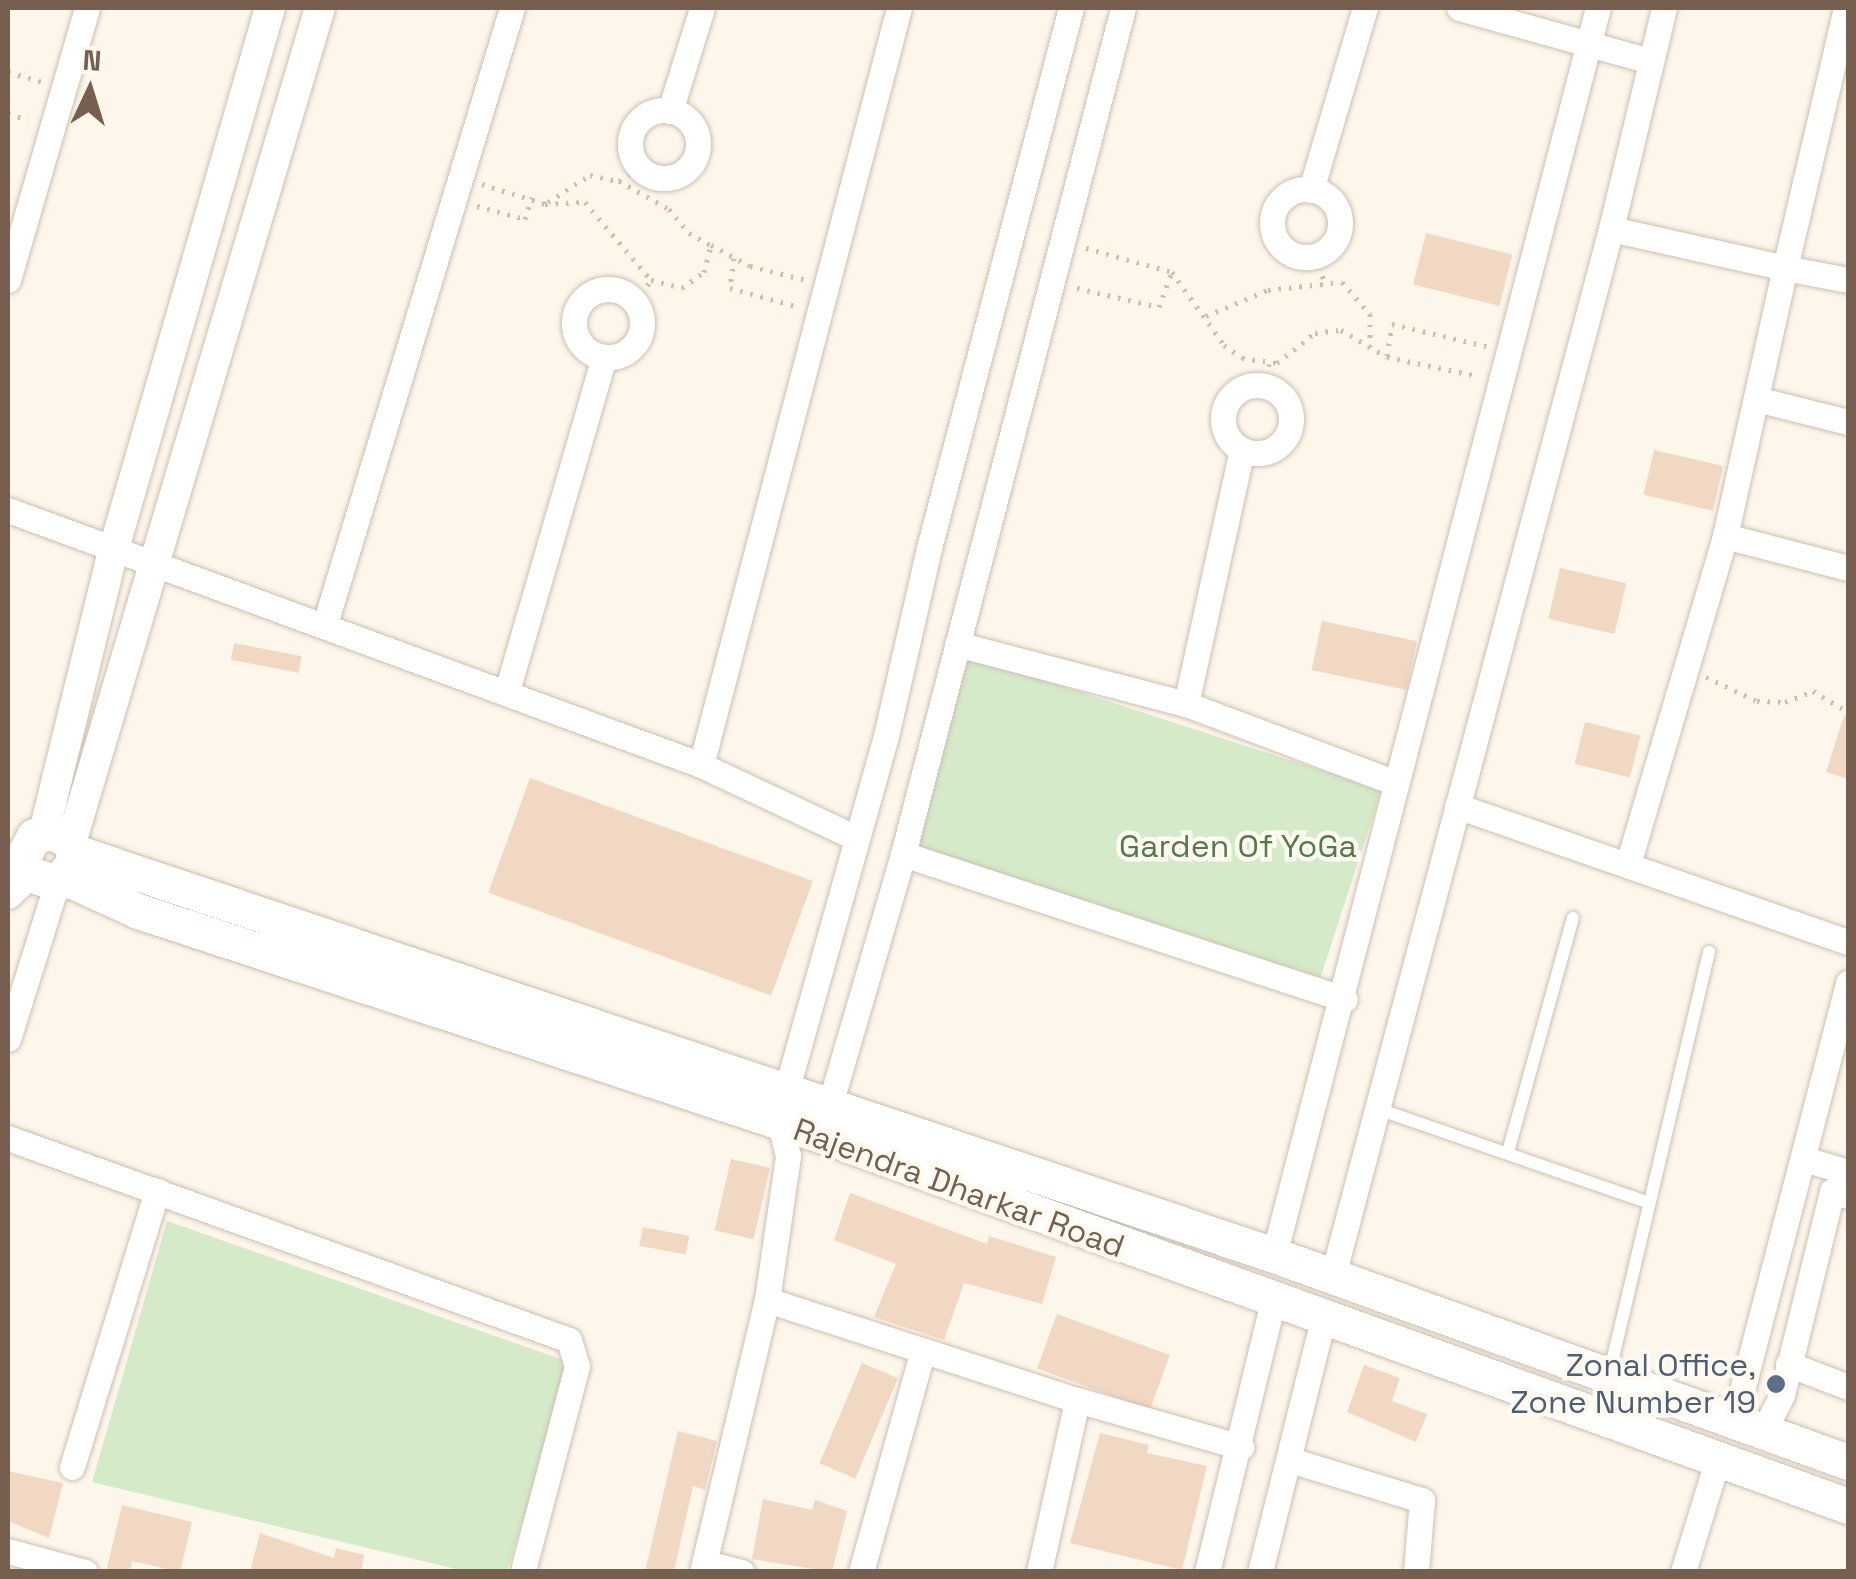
<!DOCTYPE html>
<html>
<head>
<meta charset="utf-8">
<style>
  body { margin:0 }
  #map { position:relative; width:1856px; height:1579px; overflow:hidden; background:#fcf6eb; font-family:"Space Grotesk",sans-serif }
  div>[style] { position:absolute }
  .green>* { inset:0; background:#d4eac9; transform-origin:0 0 }
  .building>* { inset:0; background:#f0d8c3; transform-origin:0 0 }
  .path>* { height:5px; margin-top:-2.5px; transform-origin:0; background:repeating-linear-gradient(90deg,#d6bca6 0 2.5px,transparent 0 10.5px) }
  .roads { filter:drop-shadow(0 0 2px #cebfb0) drop-shadow(0 0 2px #cebfb0) }
  .service>* { height:12px; margin:-6px; padding:0 6px; transform-origin:6px; border-radius:6px; background:#fff }
  .minor>* { height:25px; margin:-12.5px; padding:0 12.5px; transform-origin:12.5px; border-radius:12.5px; background:#fff }
  .minor>.ring { margin:-12.5px; padding:0; box-sizing:content-box; background:none; border:25px solid #fff; border-radius:50% }
  .tertiary>* { height:30px; margin:-15px; padding:0 15px; transform-origin:15px; border-radius:15px; background:#fff }
  .secondary>* { height:35px; margin:-17.5px; padding:0 17.5px; transform-origin:17.5px; border-radius:17.5px; background:#fff }
  .dots>* { width:28px; height:28px; translate:-50% -50%; box-sizing:border-box; border:5px solid #fefaf1; border-radius:50% }
  span { translate:-50% -50%; white-space:nowrap; text-align:center; line-height:1.15; -webkit-text-stroke:9px #fefaf1; paint-order:stroke }
  .park-label { font-size:32px; color:#537b46 }
  .street-label { font-size:32px; color:#765f4e }
  .service-label { font-size:32px; color:#4e5e75 }
  .right { translate:-100% -50%; text-align:right }
  .frame { position:absolute; inset:0; border:10px solid #765f4e; pointer-events:none }
  .north { position:absolute; left:40px; top:40px; width:100px; height:100px; -webkit-text-stroke:8px #fefaf1; paint-order:stroke; rotate:4deg; font-size:28px; font-weight:700; line-height:40px; text-align:center; color:#765f4e }
  .north::after { content:''; display:block; margin:auto; width:35px; height:45px; background:#765f4e; clip-path:polygon(50% 0,100% 100%,50% 72%,0 100%) }
</style>
</head>
<body>
<div id="map">
  <div class="green">
    <div style="left:963px;top:654px;width:440px;height:197px;rotate:18deg"></div>
    <div style="clip-path:polygon(167px 1221px,572px 1363px,507px 1571px,464px 1571px,92px 1482px)"></div>
  </div>
  <div class="building">
    <div style="left:1426px;top:233px;width:89px;height:53px;rotate:14deg"></div>
    <div style="left:1654px;top:450px;width:71px;height:46px;rotate:13deg"></div>
    <div style="left:1560px;top:568px;width:68px;height:52px;rotate:13deg"></div>
    <div style="left:1322px;top:621px;width:97px;height:50px;rotate:12deg"></div>
    <div style="left:234px;top:643px;width:69px;height:17px;rotate:11deg"></div>
    <div style="clip-path:polygon(1844px 716px,1848px 717px,1848px 779px,1826px 772px)"></div>
    <div style="left:1585px;top:722px;width:57px;height:43px;rotate:14deg"></div>
    <div style="left:530px;top:778px;width:301px;height:122px;rotate:20deg"></div>
    <div style="left:731px;top:1159px;width:40px;height:73px;rotate:13deg"></div>
    <div style="clip-path:polygon(850px 1193px,987px 1244px,989px 1236px,1056px 1257px,1042px 1304px,964px 1283px,944px 1340px,874px 1317px,896px 1264px,834px 1240px)"></div>
    <div style="left:643px;top:1227px;width:47px;height:19px;rotate:11deg"></div>
    <div style="left:1057px;top:1314px;width:120px;height:58px;rotate:20deg"></div>
    <div style="left:862px;top:1363px;width:39px;height:109px;rotate:23deg"></div>
    <div style="clip-path:polygon(1364px 1365px,1400px 1378px,1392px 1401px,1427px 1414px,1416px 1442px,1347px 1412px)"></div>
    <div style="clip-path:polygon(678px 1431px,717px 1441px,705px 1490px,693px 1486px,674px 1572px,645px 1572px)"></div>
    <div style="clip-path:polygon(1100px 1433px,1149px 1445px,1147px 1453px,1207px 1466px,1182px 1570px,1070px 1543px)"></div>
    <div style="clip-path:polygon(8px 1471px,63px 1483px,49px 1538px,8px 1521px)"></div>
    <div style="clip-path:polygon(763px 1499px,812px 1510px,815px 1500px,847px 1511px,832px 1572px,752px 1559px)"></div>
    <div style="clip-path:polygon(122px 1505px,192px 1522px,180px 1572px,132px 1561px,130px 1572px,106px 1572px)"></div>
    <div style="clip-path:polygon(260px 1533px,334px 1558px,336px 1548px,364px 1555px,361px 1572px,250px 1572px)"></div>
  </div>
  <div class="path">
    <div style="left:8px;top:72px;width:36px;rotate:16deg"></div>
    <div style="left:8px;top:113px;width:21px;rotate:19deg"></div>
    <div style="left:619px;top:181px;width:24px;rotate:-33deg"></div>
    <div style="left:482px;top:184px;width:66px;rotate:17.6deg"></div>
    <div style="left:545px;top:204px;width:40px;rotate:-2.9deg"></div>
    <div style="left:585px;top:202px;width:102px;rotate:49.8deg"></div>
    <div style="left:651px;top:280px;width:32px;rotate:14deg"></div>
    <div style="left:682px;top:288px;width:27px;rotate:-36deg"></div>
    <div style="left:704px;top:272px;width:28px;rotate:-75deg"></div>
    <div style="left:711px;top:245px;width:44px;rotate:28.3deg"></div>
    <div style="left:750px;top:266px;width:58px;rotate:14deg"></div>
    <div style="left:548px;top:202px;width:50px;rotate:-32.7deg"></div>
    <div style="left:590px;top:175px;width:30px;rotate:12deg"></div>
    <div style="left:619px;top:181px;width:57px;rotate:29.2deg"></div>
    <div style="left:669px;top:209px;width:31px;rotate:50deg"></div>
    <div style="left:689px;top:233px;width:25px;rotate:29deg"></div>
    <div style="left:477px;top:206px;width:50px;rotate:15.2deg"></div>
    <div style="left:525px;top:219px;width:23px;rotate:-72deg"></div>
    <div style="left:1086px;top:248px;width:89px;rotate:15.6deg"></div>
    <div style="left:1172px;top:272px;width:90px;rotate:54.5deg"></div>
    <div style="left:1224px;top:345px;width:22px;rotate:36deg"></div>
    <div style="left:1242px;top:358px;width:35px;rotate:8deg"></div>
    <div style="left:1277px;top:363px;width:48px;rotate:-38.3deg"></div>
    <div style="left:1315px;top:333px;width:26px;rotate:-7deg"></div>
    <div style="left:1341px;top:330px;width:53px;rotate:30.4deg"></div>
    <div style="left:1387px;top:357px;width:93px;rotate:11.8deg"></div>
    <div style="left:1313px;top:257px;width:30px;rotate:64deg"></div>
    <div style="left:734px;top:258px;width:30px;rotate:98deg"></div>
    <div style="left:730px;top:288px;width:72px;rotate:15.4deg"></div>
    <div style="left:1077px;top:288px;width:84px;rotate:13deg"></div>
    <div style="left:1159px;top:307px;width:37px;rotate:-70deg"></div>
    <div style="left:636px;top:303px;width:27px;rotate:-57deg"></div>
    <div style="left:1206px;top:316px;width:67px;rotate:-22.8deg"></div>
    <div style="left:1268px;top:290px;width:74px;rotate:-6.2deg"></div>
    <div style="left:1342px;top:282px;width:43px;rotate:48.8deg"></div>
    <div style="left:1370px;top:314px;width:33px;rotate:90deg"></div>
    <div style="left:1387px;top:356px;width:32px;rotate:-81deg"></div>
    <div style="left:1392px;top:324px;width:97px;rotate:13.2deg"></div>
    <div style="left:1267px;top:387px;width:23px;rotate:-85deg"></div>
    <div style="left:1706px;top:677px;width:56px;rotate:25.2deg"></div>
    <div style="left:1757px;top:701px;width:28px;rotate:2deg"></div>
    <div style="left:1785px;top:702px;width:30px;rotate:-21deg"></div>
    <div style="left:1813px;top:691px;width:41px;rotate:31deg"></div>
  </div>
  <div class="roads">
    <div class="service">
      <div style="left:1378px;top:1109px;width:287px;rotate:19.1deg"></div>
      <div style="left:1508px;top:1152px;width:243px;rotate:-74.5deg"></div>
      <div style="left:1609px;top:1375px;width:435px;rotate:-76.7deg"></div>
    </div>
    <div class="minor">
      <div style="left:1459px;top:8px;width:198px;rotate:15.5deg"></div>
      <div class="ring" style="left:630px;top:110px;width:43px;height:43px"></div>
      <div style="left:670px;top:111px;width:108px;rotate:-72.7deg"></div>
      <div class="ring" style="left:1272px;top:189px;width:43px;height:43px"></div>
      <div style="left:1311px;top:190px;width:190px;rotate:-73.5deg"></div>
      <div style="left:1611px;top:229px;width:178px;rotate:12.6deg"></div>
      <div style="left:1785px;top:268px;width:263px;rotate:-76.8deg"></div>
      <div style="left:8px;top:280px;width:283px;rotate:-73.8deg"></div>
      <div class="ring" style="left:574px;top:289px;width:43px;height:43px"></div>
      <div class="ring" style="left:1223px;top:385px;width:43px;height:43px"></div>
      <div style="left:1756px;top:399px;width:95px;rotate:14deg"></div>
      <div style="left:8px;top:510px;width:738px;rotate:20.2deg"></div>
      <div style="left:701px;top:765px;width:171px;rotate:25.2deg"></div>
      <div style="left:1725px;top:536px;width:275px;rotate:-77.4deg"></div>
      <div style="left:1785px;top:268px;width:64px;rotate:10.8deg"></div>
      <div style="left:325px;top:624px;width:644px;rotate:-73.11deg"></div>
      <div style="left:957px;top:644px;width:237px;rotate:14.7deg"></div>
      <div style="left:1186px;top:704px;width:224px;rotate:20.6deg"></div>
      <div style="left:507px;top:691px;width:348px;rotate:-73.8deg"></div>
      <div style="left:1186px;top:704px;width:260px;rotate:-77.6deg"></div>
      <div style="left:701px;top:765px;width:782px;rotate:-75.34deg"></div>
      <div style="left:1457px;top:806px;width:414px;rotate:19.2deg"></div>
      <div style="left:903px;top:854px;width:465px;rotate:18.2deg"></div>
      <div style="left:1628px;top:864px;width:342px;rotate:-73.5deg"></div>
      <div style="left:1725px;top:536px;width:127px;rotate:14.6deg"></div>
      <div style="left:8px;top:1039px;width:164px;rotate:-72.6deg"></div>
      <div style="left:826px;top:1118px;width:275px;rotate:-73.7deg"></div>
      <div style="left:903px;top:854px;width:874px;rotate:-75.42deg"></div>
      <div style="left:8px;top:1138px;width:596px;rotate:19.8deg"></div>
      <div style="left:569px;top:1340px;width:27px;rotate:73deg"></div>
      <div style="left:577px;top:1366px;width:207px;rotate:104.8deg"></div>
      <div style="left:1807px;top:1160px;width:43px;rotate:16.3deg"></div>
      <div style="left:1274px;top:1255px;width:1288px;rotate:-75.44deg"></div>
      <div style="left:1333px;top:1275px;width:1082px;rotate:-75.12deg"></div>
      <div style="left:1611px;top:229px;width:227px;rotate:-76.5deg"></div>
      <div style="left:767px;top:1300px;width:326px;rotate:17.9deg"></div>
      <div style="left:1788px;top:1364px;width:64px;rotate:21deg"></div>
      <div style="left:1734px;top:1421px;width:453px;rotate:-75.4deg"></div>
      <div style="left:1763px;top:1432px;width:42px;rotate:-62.8deg"></div>
      <div style="left:1782px;top:1395px;width:210px;rotate:-76.2deg"></div>
      <div style="left:1832px;top:1191px;width:17px;rotate:17deg"></div>
      <div style="left:1290px;top:1460px;width:138px;rotate:16.9deg"></div>
      <div style="left:1422px;top:1500px;width:72px;rotate:94.8deg"></div>
      <div style="left:72px;top:1467px;width:289px;rotate:-72.9deg"></div>
      <div style="left:8px;top:1551px;width:80px;rotate:15.3deg"></div>
      <div style="left:705px;top:1563px;width:38px;rotate:14deg"></div>
      <div style="left:702px;top:1572px;width:280px;rotate:-76.6deg"></div>
      <div style="left:767px;top:1300px;width:146px;rotate:-81.7deg"></div>
      <div style="left:788px;top:1156px;width:34px;rotate:-104deg"></div>
      <div style="left:780px;top:1123px;width:36px;rotate:-79deg"></div>
      <div style="left:787px;top:1088px;width:366px;rotate:-74.3deg"></div>
      <div style="left:886px;top:736px;width:193px;rotate:-77.1deg"></div>
      <div style="left:929px;top:548px;width:558px;rotate:-75.27deg"></div>
      <div style="left:861px;top:1572px;width:230px;rotate:-74.4deg"></div>
      <div style="left:1039px;top:1572px;width:176px;rotate:-77.5deg"></div>
      <div style="left:1077px;top:1400px;width:171px;rotate:16deg"></div>
      <div style="left:1207px;top:1572px;width:278px;rotate:-76.3deg"></div>
      <div style="left:1260px;top:1572px;width:260px;rotate:-76deg"></div>
      <div style="left:1683px;top:1572px;width:122px;rotate:-72.9deg"></div>
    </div>
    <div class="tertiary">
      <div style="left:44px;top:832px;width:288px;rotate:-76.2deg"></div>
      <div style="left:113px;top:552px;width:566px;rotate:-73.9deg"></div>
      <div style="left:71px;top:843px;width:871px;rotate:-73.4deg"></div>
      <div style="left:8px;top:894px;width:29px;rotate:-44deg"></div>
    </div>
    <div class="secondary">
      <div style="left:75px;top:852px;width:1265px;rotate:18.58deg"></div>
      <div style="left:1274px;top:1255px;width:610px;rotate:19.83deg"></div>
      <div style="left:8px;top:867px;width:52px;rotate:18.1deg"></div>
      <div style="left:57px;top:883px;width:28px;rotate:-51deg"></div>
      <div style="left:75px;top:861px;width:18px;rotate:-103deg"></div>
      <div style="left:71px;top:843px;width:20px;rotate:-147deg"></div>
      <div style="left:54px;top:832px;width:20px;rotate:169deg"></div>
      <div style="left:34px;top:836px;width:24px;rotate:118deg"></div>
      <div style="left:23px;top:857px;width:13px;rotate:77deg"></div>
      <div style="left:66px;top:878px;width:79px;rotate:24.6deg"></div>
      <div style="left:138px;top:911px;width:737px;rotate:18.19deg"></div>
      <div style="left:838px;top:1141px;width:1074px;rotate:19.87deg"></div>
    </div>
  </div>
  <div class="dots">
    <div style="left:1776px;top:1384px;background:#5c6f8a"></div>
  </div>
  <div class="park-label">
    <span style="left:1238px;top:846px">Garden Of YoGa</span>
  </div>
  <div class="street-label">
    <span style="left:959px;top:1188px;rotate:20deg">Rajendra Dharkar Road</span>
  </div>
  <div class="service-label">
    <span class="right" style="left:1756px;top:1384px">Zonal Office,<br>Zone Number 19</span>
  </div>
  <div class="frame"></div>
  <div class="north">N</div>
</div>
</body>
</html>
